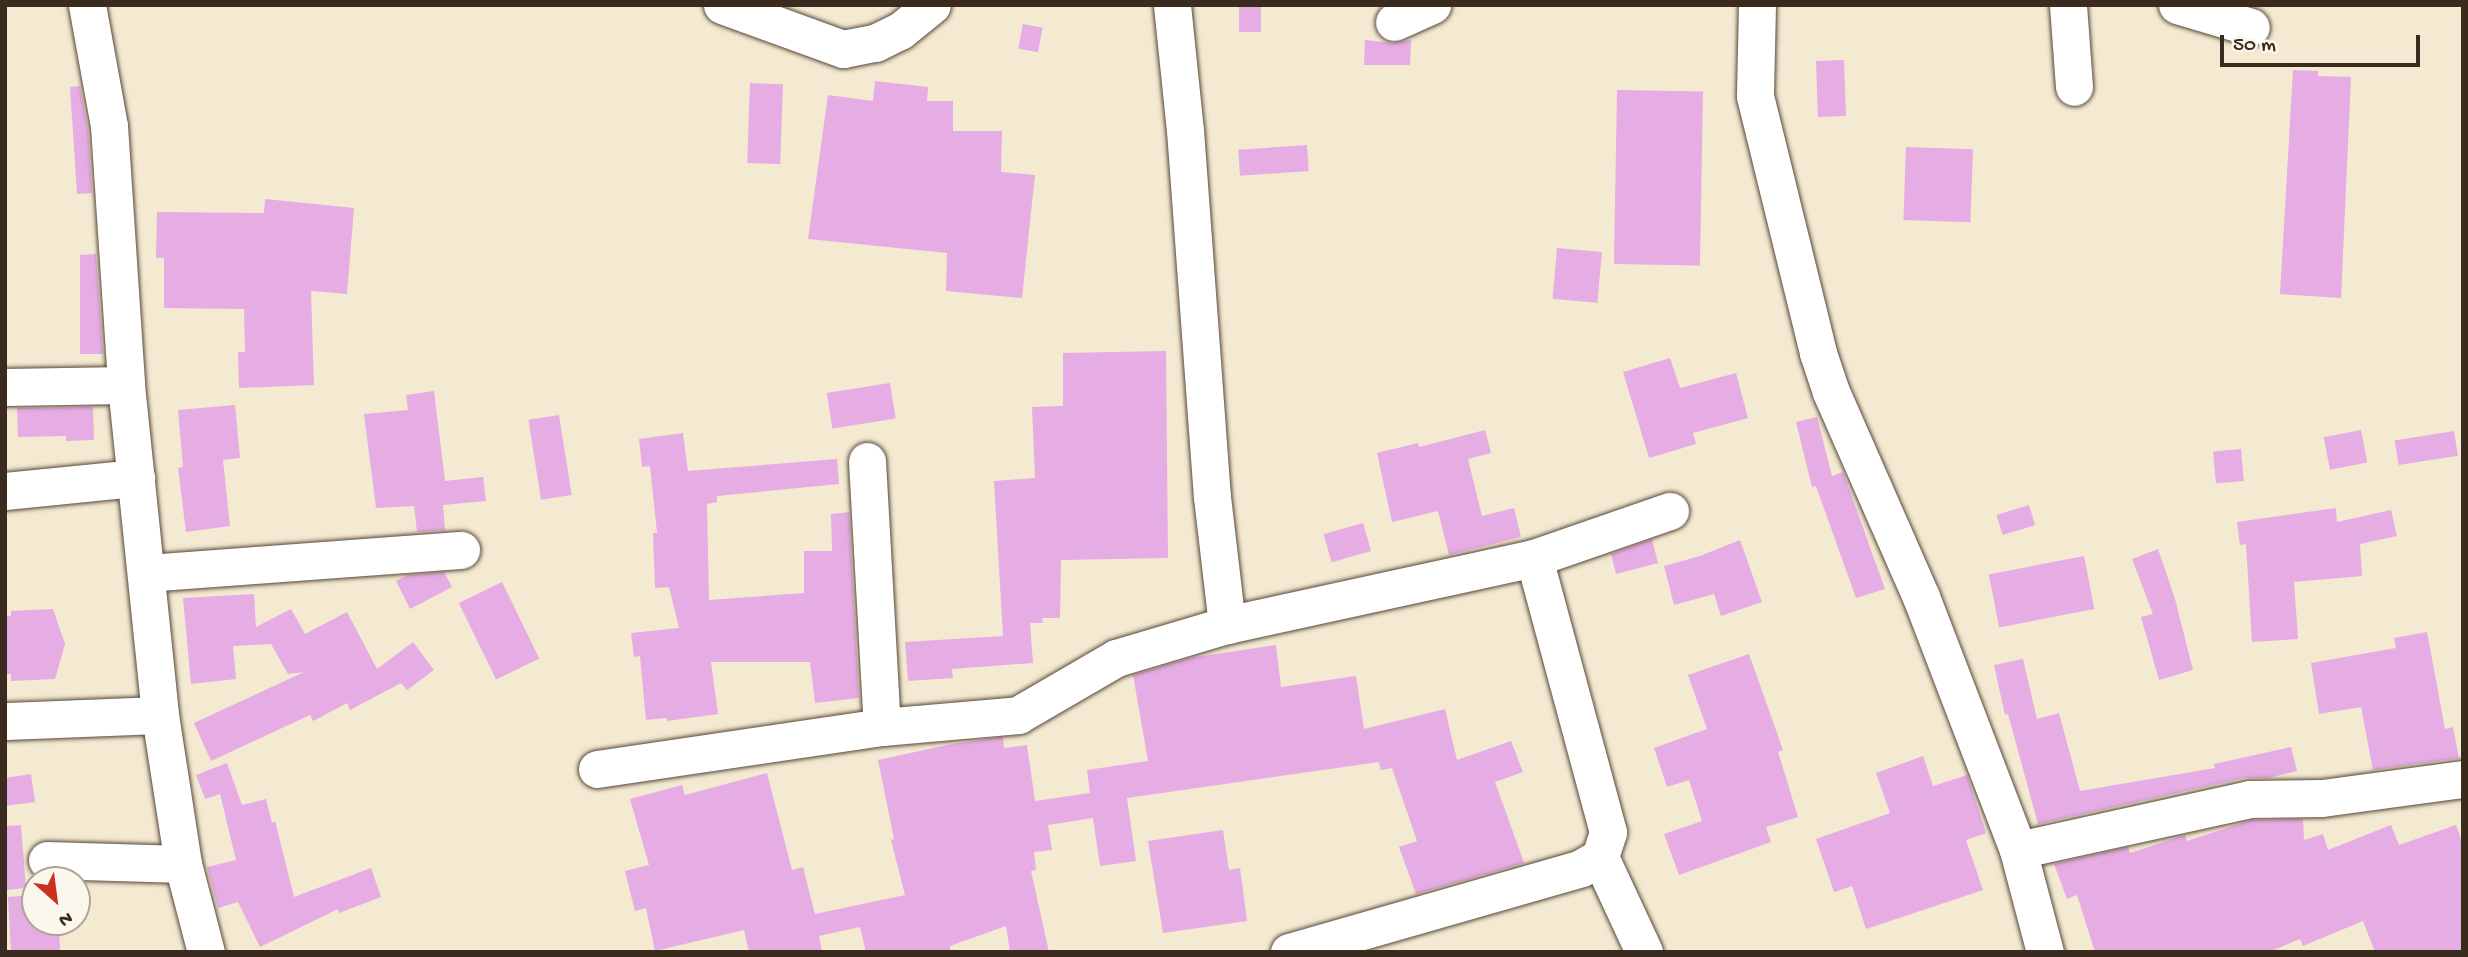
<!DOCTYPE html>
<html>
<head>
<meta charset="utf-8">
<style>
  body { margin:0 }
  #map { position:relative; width:2468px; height:957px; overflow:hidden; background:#f4e9d1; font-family:"Gochi Hand",sans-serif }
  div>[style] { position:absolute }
  .building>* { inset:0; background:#e6ace4; transform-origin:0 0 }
  .roads { filter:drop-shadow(0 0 2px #574739) drop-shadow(0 0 2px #574739) }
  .minor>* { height:37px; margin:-18.5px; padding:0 18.5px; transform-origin:18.5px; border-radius:18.5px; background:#fff }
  span { translate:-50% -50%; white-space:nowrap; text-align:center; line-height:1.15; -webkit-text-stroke:6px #fbf7ec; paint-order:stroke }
  .frame { position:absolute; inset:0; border:7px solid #3b2a1e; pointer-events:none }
  .north { position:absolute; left:21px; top:866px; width:70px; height:70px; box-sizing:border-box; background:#fbf7ec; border:2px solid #aea59a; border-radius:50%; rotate:152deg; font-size:19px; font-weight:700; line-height:28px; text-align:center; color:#3b2a1e }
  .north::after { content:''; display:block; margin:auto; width:24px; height:32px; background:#c8321e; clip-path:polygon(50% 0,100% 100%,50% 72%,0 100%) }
  .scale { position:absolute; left:2220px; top:35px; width:200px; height:32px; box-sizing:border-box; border:4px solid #3b2a1e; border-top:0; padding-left:9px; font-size:21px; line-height:24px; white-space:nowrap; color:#3b2a1e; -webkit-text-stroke:5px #fbf7ec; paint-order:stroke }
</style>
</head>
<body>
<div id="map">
  <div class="building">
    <div style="left:1239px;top:5px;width:22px;height:27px"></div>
    <div style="left:1023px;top:24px;width:20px;height:25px;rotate:11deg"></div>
    <div style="clip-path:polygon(1365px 40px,1393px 43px,1411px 40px,1410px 65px,1364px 65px)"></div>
    <div style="left:1844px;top:60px;width:56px;height:28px;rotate:88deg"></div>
    <div style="clip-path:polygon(2293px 70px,2318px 71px,2318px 76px,2351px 77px,2341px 298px,2280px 294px)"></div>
    <div style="clip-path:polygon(875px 81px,928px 87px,927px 101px,953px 101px,953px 131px,1002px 131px,1001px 172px,1035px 175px,1022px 298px,946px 291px,947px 253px,808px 239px,828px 95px,873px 101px)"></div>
    <div style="left:750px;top:83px;width:33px;height:80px;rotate:2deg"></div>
    <div style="clip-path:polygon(80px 86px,88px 129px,92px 193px,77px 194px,70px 87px)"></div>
    <div style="left:1617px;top:90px;width:86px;height:174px;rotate:1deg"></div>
    <div style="left:1307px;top:145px;width:26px;height:69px;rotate:86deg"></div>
    <div style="left:1906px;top:147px;width:67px;height:73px;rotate:2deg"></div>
    <div style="clip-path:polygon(265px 199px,354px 208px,347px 294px,311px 291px,314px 385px,239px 388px,238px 352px,245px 352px,244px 309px,164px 308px,164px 258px,156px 258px,157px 212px,264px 213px)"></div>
    <div style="left:1557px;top:248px;width:45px;height:51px;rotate:5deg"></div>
    <div style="clip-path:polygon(96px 254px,103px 354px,80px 354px,80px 255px)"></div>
    <div style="clip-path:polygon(1166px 351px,1168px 558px,1061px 560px,1060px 618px,1042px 618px,1043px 623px,1030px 623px,1033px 663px,952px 669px,953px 678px,908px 681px,905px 642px,1003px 636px,994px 481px,1035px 478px,1032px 407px,1063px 406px,1063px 353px)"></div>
    <div style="clip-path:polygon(1670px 358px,1680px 388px,1736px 373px,1748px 418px,1693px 433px,1696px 444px,1649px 458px,1623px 372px)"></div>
    <div style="left:890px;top:383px;width:36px;height:64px;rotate:81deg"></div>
    <div style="clip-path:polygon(434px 391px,445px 481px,483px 477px,486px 501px,443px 505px,445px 530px,417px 532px,414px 506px,376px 508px,364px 414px,408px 410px,406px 395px)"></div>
    <div style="clip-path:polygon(235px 405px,240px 458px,223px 460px,230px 526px,186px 532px,178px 468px,183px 467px,178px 410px)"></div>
    <div style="clip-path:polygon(93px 407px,94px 440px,66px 441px,66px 436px,18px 437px,17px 408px)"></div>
    <div style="left:559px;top:415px;width:81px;height:31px;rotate:81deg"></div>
    <div style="clip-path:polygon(1817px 417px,1832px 476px,1843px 472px,1885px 589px,1856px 598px,1816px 486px,1812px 487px,1796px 422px)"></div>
    <div style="clip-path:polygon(1485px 430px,1491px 453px,1468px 459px,1482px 516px,1514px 508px,1521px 537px,1449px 555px,1438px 511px,1392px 522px,1377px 453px,1418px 443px,1419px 447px)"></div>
    <div style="left:2361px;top:430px;width:33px;height:38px;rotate:79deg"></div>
    <div style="left:2454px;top:431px;width:25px;height:60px;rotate:81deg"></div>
    <div style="clip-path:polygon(683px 433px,688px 471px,837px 459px,839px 484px,717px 496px,717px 502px,707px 504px,709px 600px,804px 593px,804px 551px,832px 551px,831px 514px,849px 512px,859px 698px,815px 703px,810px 662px,711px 662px,718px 714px,667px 721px,667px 718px,646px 720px,640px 656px,634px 657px,631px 633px,679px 628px,669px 587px,655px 588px,653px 533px,657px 533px,650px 466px,642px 467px,639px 439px)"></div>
    <div style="left:2241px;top:449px;width:32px;height:28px;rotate:85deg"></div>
    <div style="left:2029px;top:505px;width:21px;height:34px;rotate:73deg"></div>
    <div style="clip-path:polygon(2336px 508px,2337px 522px,2391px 510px,2397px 536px,2360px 544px,2362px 576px,2294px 582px,2298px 639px,2252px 642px,2246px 544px,2240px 545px,2237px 522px)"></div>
    <div style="left:1363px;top:523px;width:29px;height:41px;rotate:74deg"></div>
    <div style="clip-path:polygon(1652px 539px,1658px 563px,1616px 574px,1611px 554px)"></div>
    <div style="clip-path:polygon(1740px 540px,1762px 602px,1721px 616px,1714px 594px,1674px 605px,1664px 566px,1700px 556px)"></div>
    <div style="clip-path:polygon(2158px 549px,2175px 599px,2193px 670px,2159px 680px,2141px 617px,2153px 614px,2132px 559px)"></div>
    <div style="left:2084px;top:556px;width:54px;height:97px;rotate:79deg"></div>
    <div style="clip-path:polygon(444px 572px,452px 587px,410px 609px,396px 581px,408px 575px)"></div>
    <div style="left:502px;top:582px;width:85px;height:48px;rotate:64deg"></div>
    <div style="clip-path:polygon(254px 594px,256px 627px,291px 609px,305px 634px,347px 612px,377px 669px,413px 642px,434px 670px,407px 690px,401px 683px,350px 710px,347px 703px,313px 721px,310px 715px,211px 761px,194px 723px,304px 672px,288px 674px,271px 644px,233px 646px,236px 679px,191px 684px,183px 598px)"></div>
    <div style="clip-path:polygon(53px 609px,65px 644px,55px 679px,11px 681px,11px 674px,5px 674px,5px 616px,11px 616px,11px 611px)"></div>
    <div style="clip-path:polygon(2427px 632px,2445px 729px,2453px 727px,2459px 758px,2373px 770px,2361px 707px,2319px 714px,2311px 663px,2396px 648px,2394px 638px)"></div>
    <div style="clip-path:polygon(1276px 645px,1281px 687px,1356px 676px,1364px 729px,1445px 709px,1457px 760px,1511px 741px,1523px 772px,1495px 782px,1524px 863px,1416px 894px,1399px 847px,1417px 841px,1392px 768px,1381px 770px,1379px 762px,1127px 798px,1136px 861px,1100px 866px,1093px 818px,1048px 825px,1052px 850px,1034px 852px,1036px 870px,1031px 871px,1049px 952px,1010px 952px,1006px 926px,950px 946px,950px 952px,866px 952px,860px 927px,819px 936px,822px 952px,749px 952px,744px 930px,655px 951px,646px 908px,635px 911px,625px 871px,649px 865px,630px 799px,682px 785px,685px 795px,767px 773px,792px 870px,803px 867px,815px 914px,905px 895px,891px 840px,894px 839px,878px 760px,952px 744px,1003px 737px,1004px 748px,1027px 745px,1035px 801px,1090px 793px,1087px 770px,1148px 761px,1133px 675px,1190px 658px)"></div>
    <div style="clip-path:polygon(1749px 654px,1783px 750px,1778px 752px,1798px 817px,1766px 827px,1771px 842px,1679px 875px,1664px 834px,1702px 821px,1689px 780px,1667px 787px,1654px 748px,1707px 729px,1688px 675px)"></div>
    <div style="clip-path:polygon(2023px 659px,2037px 719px,2059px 713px,2080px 791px,2215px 768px,2214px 764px,2291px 747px,2297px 771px,2268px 778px,2244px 778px,2038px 824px,2008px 714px,2005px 715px,1994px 665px)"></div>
    <div style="clip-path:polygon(1923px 756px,1933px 786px,1967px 775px,1986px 833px,1966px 840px,1983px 890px,1866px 929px,1852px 886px,1834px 892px,1816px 839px,1890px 813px,1876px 773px)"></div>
    <div style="clip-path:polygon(227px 763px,242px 805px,266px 799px,272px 823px,275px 821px,294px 897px,371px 868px,381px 897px,339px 913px,338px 909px,260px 947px,238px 902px,218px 908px,207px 867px,236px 860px,220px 794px,205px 799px,196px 775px)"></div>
    <div style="clip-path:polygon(31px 774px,35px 802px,5px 806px,5px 778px)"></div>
    <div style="clip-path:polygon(2303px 819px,2304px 840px,2323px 834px,2328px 850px,2391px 825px,2399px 845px,2456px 825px,2463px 845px,2463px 952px,2375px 952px,2363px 921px,2303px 946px,2300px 939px,2269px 952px,2095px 952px,2077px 895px,2067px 899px,2054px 864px,2128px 847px,2130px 853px,2185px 835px,2187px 841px,2251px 820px)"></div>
    <div style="clip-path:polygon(21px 825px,26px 888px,5px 890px,5px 826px)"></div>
    <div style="clip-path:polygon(1223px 830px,1229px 870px,1240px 868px,1247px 921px,1163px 933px,1148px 841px)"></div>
    <div style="clip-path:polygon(35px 895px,35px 922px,59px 922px,60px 951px,11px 952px,8px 897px)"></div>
  </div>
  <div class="roads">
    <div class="minor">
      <div style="left:87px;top:5px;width:123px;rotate:79.7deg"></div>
      <div style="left:109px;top:126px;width:260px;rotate:86.2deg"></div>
      <div style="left:126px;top:385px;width:332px;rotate:84.1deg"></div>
      <div style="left:160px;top:715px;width:151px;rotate:81.2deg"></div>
      <div style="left:183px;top:864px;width:91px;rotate:75.4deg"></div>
      <div style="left:722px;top:5px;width:129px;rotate:20deg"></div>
      <div style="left:843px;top:49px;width:33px;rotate:-11deg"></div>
      <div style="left:875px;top:43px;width:28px;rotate:-26deg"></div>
      <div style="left:900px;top:31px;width:41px;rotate:-39.1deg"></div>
      <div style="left:1172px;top:5px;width:126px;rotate:84.1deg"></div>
      <div style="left:1185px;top:130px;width:368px;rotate:85.8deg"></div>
      <div style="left:1212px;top:497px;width:129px;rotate:83.3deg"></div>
      <div style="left:1757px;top:5px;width:91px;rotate:91.3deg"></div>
      <div style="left:1755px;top:96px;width:265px;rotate:76.2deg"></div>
      <div style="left:1818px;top:353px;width:41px;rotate:71.6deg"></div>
      <div style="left:1831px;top:392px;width:224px;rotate:66.3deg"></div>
      <div style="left:1921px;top:597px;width:271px;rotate:69deg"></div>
      <div style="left:2018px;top:850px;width:106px;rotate:75.2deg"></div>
      <div style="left:2068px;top:5px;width:82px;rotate:85.8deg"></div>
      <div style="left:2177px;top:5px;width:77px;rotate:16.6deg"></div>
      <div style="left:1394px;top:22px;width:42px;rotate:-24.1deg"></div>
      <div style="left:5px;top:387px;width:121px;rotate:-0.9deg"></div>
      <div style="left:867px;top:461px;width:266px;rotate:86.8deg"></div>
      <div style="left:5px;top:491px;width:132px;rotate:-5.7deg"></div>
      <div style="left:146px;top:573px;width:316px;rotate:-4.2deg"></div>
      <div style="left:5px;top:721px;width:155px;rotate:-2.2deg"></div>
      <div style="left:597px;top:769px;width:288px;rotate:-8.4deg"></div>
      <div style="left:882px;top:727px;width:137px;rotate:-5deg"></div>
      <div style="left:1018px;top:715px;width:113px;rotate:-30.2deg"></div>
      <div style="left:1116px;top:658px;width:116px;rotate:-16.6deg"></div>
      <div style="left:1227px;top:625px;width:314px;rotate:-12.3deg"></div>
      <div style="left:1534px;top:558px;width:144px;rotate:-19.1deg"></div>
      <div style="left:2018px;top:850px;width:237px;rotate:-12.4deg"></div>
      <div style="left:2249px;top:799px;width:73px;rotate:-0.8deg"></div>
      <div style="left:2322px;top:798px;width:142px;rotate:-7.7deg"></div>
      <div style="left:1600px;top:857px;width:105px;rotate:65.1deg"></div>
      <div style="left:47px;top:860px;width:136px;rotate:1.7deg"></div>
      <div style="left:1289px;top:952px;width:304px;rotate:-16deg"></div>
      <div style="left:1581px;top:868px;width:22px;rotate:-30deg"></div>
      <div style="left:1600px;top:857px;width:26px;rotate:-72deg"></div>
      <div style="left:1608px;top:832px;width:284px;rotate:-105.1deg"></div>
    </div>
  </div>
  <div class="frame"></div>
  <div class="north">N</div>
  <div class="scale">50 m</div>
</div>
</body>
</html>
